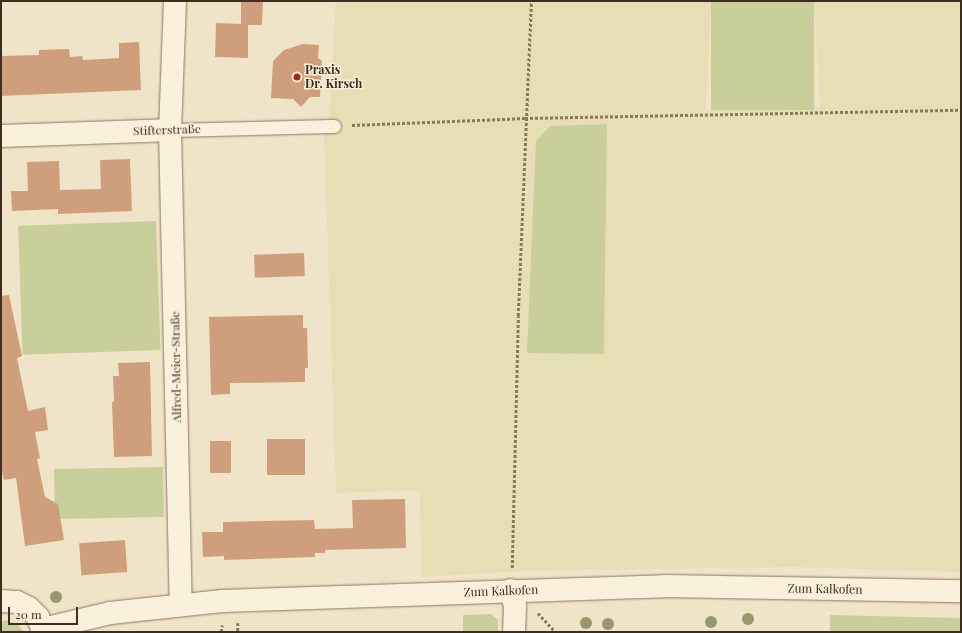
<!DOCTYPE html>
<html>
<head>
<meta charset="utf-8">
<style>
  body { margin:0 }
  #map { position:relative; width:962px; height:633px; overflow:hidden; background:#f0e4c8; font-family:"Playfair Display",serif }
  div>[style] { position:absolute }
  .farmland>* { inset:0; background:#e6deb5 }
  .green>* { inset:0; background:#c9cf9b; transform-origin:0 0 }
  .building>* { inset:0; background:#cf9f7d; transform-origin:0 0 }
  .path>* { height:2.5px; margin-top:-1.25px; transform-origin:0; background:repeating-linear-gradient(90deg,#8d765c 0 3px,transparent 0 5px) }
  .roads { filter:drop-shadow(0 0 1px #8d765c) drop-shadow(0 0 1px #8d765c) }
  .lane>* { height:13px; margin:-6.5px; padding:0 6.5px; transform-origin:6.5px; border-radius:6.5px; background:#faf1dc }
  .street>* { height:22px; margin:-11px; padding:0 11px; transform-origin:11px; border-radius:11px; background:#faf1dc }
  .secondary>* { height:22px; margin:-11px; padding:0 11px; transform-origin:11px; border-radius:11px; background:#faf1dc }
  .trees>* { width:12px; height:12px; margin:-6px; border-radius:50%; background:#96986f }
  .dots>* { width:11px; height:11px; translate:-50% -50%; box-sizing:border-box; border:2px solid #f7eed8; border-radius:50% }
  span { translate:-50% -50%; white-space:nowrap; text-align:center; line-height:1.15; -webkit-text-stroke:3px #f7eed8; paint-order:stroke }
  .poi-label { font-size:12px; color:#3d2e20; font-weight:700 }
  .left { translate:0 -50%; text-align:left }
  .street-label { font-size:12px; color:#3d2e20 }
  .frame { position:absolute; inset:0; border:2px solid #3d2e20; pointer-events:none }
  .scale { position:absolute; left:8px; top:607px; width:70px; height:18px; box-sizing:border-box; border:2px solid #3d2e20; border-top:0; padding-left:5px; font-size:12px; line-height:14px; white-space:nowrap; color:#3d2e20; -webkit-text-stroke:3px #f7eed8; paint-order:stroke }
</style>
</head>
<body>
<div id="map">
  <div class="farmland">
    <div style="clip-path:polygon(evenodd,336px 1px,711px 1px,706px 110px,820px 106px,814px 1px,961px 1px,961px 572px,796px 567px,525px 571px,421px 577px,420px 490px,336px 493px,324px 133px,329px 118px,336px 1px,607px 124px,604px 354px,528px 353px,550px 126px,607px 124px)"></div>
  </div>
  <div class="green">
    <div style="left:711px;top:1px;width:103px;height:109px"></div>
    <div style="clip-path:polygon(607px 124px,604px 354px,527px 353px,536px 141px,550px 126px)"></div>
    <div style="left:156px;top:221px;width:129px;height:138px;rotate:88deg"></div>
    <div style="left:163px;top:467px;width:50px;height:109px;rotate:89deg"></div>
    <div style="clip-path:polygon(491px 614px,498px 620px,498px 632px,463px 632px,463px 615px)"></div>
    <div style="clip-path:polygon(830px 615px,961px 618px,961px 632px,830px 632px)"></div>
    <div style="clip-path:polygon(6px 620px,18px 625px,24px 632px,1px 632px,1px 622px)"></div>
  </div>
  <div class="building">
    <div style="clip-path:polygon(241px 1px,263px 1px,262px 25px,248px 25px,248px 58px,215px 57px,216px 23px,241px 24px)"></div>
    <div style="clip-path:polygon(139px 42px,141px 90px,1px 96px,1px 56px,39px 55px,39px 50px,69px 49px,70px 57px,82px 56px,83px 60px,119px 58px,119px 43px)"></div>
    <div style="clip-path:polygon(303px 44px,319px 45px,318px 58px,322px 61px,320px 97px,310px 97px,301px 107px,293px 99px,271px 98px,273px 61px,284px 50px)"></div>
    <div style="clip-path:polygon(130px 159px,132px 211px,58px 214px,58px 209px,12px 211px,11px 191px,28px 191px,27px 162px,59px 161px,60px 190px,101px 189px,100px 160px)"></div>
    <div style="left:304px;top:253px;width:23px;height:50px;rotate:88deg"></div>
    <div style="clip-path:polygon(9px 295px,22px 356px,17px 358px,28px 411px,45px 407px,48px 430px,35px 432px,40px 458px,37px 459px,45px 497px,58px 504px,64px 540px,25px 546px,16px 478px,4px 480px,1px 467px,1px 296px)"></div>
    <div style="clip-path:polygon(303px 315px,303px 328px,307px 328px,308px 368px,305px 368px,305px 382px,230px 383px,230px 394px,211px 395px,209px 317px)"></div>
    <div style="clip-path:polygon(150px 362px,152px 456px,114px 457px,112px 402px,114px 402px,113px 376px,119px 376px,118px 363px)"></div>
    <div style="left:267px;top:439px;width:38px;height:36px"></div>
    <div style="left:210px;top:441px;width:21px;height:32px"></div>
    <div style="clip-path:polygon(405px 499px,406px 548px,325px 550px,325px 553px,315px 553px,315px 557px,224px 560px,224px 556px,203px 557px,202px 532px,223px 532px,223px 522px,314px 520px,315px 529px,353px 528px,352px 500px)"></div>
    <div style="left:125px;top:540px;width:32px;height:46px;rotate:86deg"></div>
  </div>
  <div class="path">
    <div style="left:352px;top:125px;width:173px;rotate:-2.3deg"></div>
    <div style="left:525px;top:118px;width:436px;rotate:-1.1deg"></div>
    <div style="left:512px;top:568px;width:252px;rotate:-88.6deg"></div>
    <div style="left:518px;top:316px;width:315px;rotate:-87.6deg"></div>
    <div style="left:538px;top:613px;width:26px;rotate:47deg"></div>
    <div style="left:238px;top:623px;width:9px;rotate:90deg"></div>
    <div style="left:221px;top:632px;width:7px;rotate:-82deg"></div>
  </div>
  <div class="roads">
    <div class="lane">
      <div style="left:170px;top:130px;width:164px;rotate:-1.4deg"></div>
    </div>
    <div class="street">
      <div style="left:175px;top:1px;width:129px;rotate:92.2deg"></div>
      <div style="left:170px;top:130px;width:475px;rotate:88.7deg"></div>
      <div style="left:1px;top:136px;width:169px;rotate:-2deg"></div>
      <div style="left:511px;top:590px;width:16px;rotate:76deg"></div>
      <div style="left:515px;top:606px;width:26px;rotate:92deg"></div>
    </div>
    <div class="secondary">
      <div style="left:1px;top:601px;width:16px;rotate:4deg"></div>
      <div style="left:17px;top:602px;width:13px;rotate:27deg"></div>
      <div style="left:29px;top:608px;width:13px;rotate:45deg"></div>
      <div style="left:38px;top:617px;width:16px;rotate:72deg"></div>
      <div style="left:43px;top:629px;width:69px;rotate:-13.4deg"></div>
      <div style="left:110px;top:613px;width:113px;rotate:-6.1deg"></div>
      <div style="left:222px;top:601px;width:443px;rotate:-1.9deg"></div>
      <div style="left:665px;top:586px;width:296px;rotate:1deg"></div>
    </div>
  </div>
  <div class="trees">
    <div style="left:56px;top:597px"></div>
    <div style="left:748px;top:619px"></div>
    <div style="left:711px;top:622px"></div>
    <div style="left:586px;top:623px"></div>
    <div style="left:608px;top:624px"></div>
  </div>
  <div class="dots">
    <div style="left:297px;top:77px;background:#9e2a2b"></div>
  </div>
  <div class="poi-label">
    <span class="left" style="left:305px;top:77px">Praxis<br>Dr. Kirsch</span>
  </div>
  <div class="street-label">
    <span style="left:167px;top:130px;rotate:-2deg">Stifterstraße</span>
    <span style="left:176px;top:367px;rotate:-91deg">Alfred-Meier-Straße</span>
    <span style="left:825px;top:589px;rotate:1deg">Zum Kalkofen</span>
    <span style="left:501px;top:591px;rotate:-2deg">Zum Kalkofen</span>
  </div>
  <div class="frame"></div>
  <div class="scale">20 m</div>
</div>
</body>
</html>
